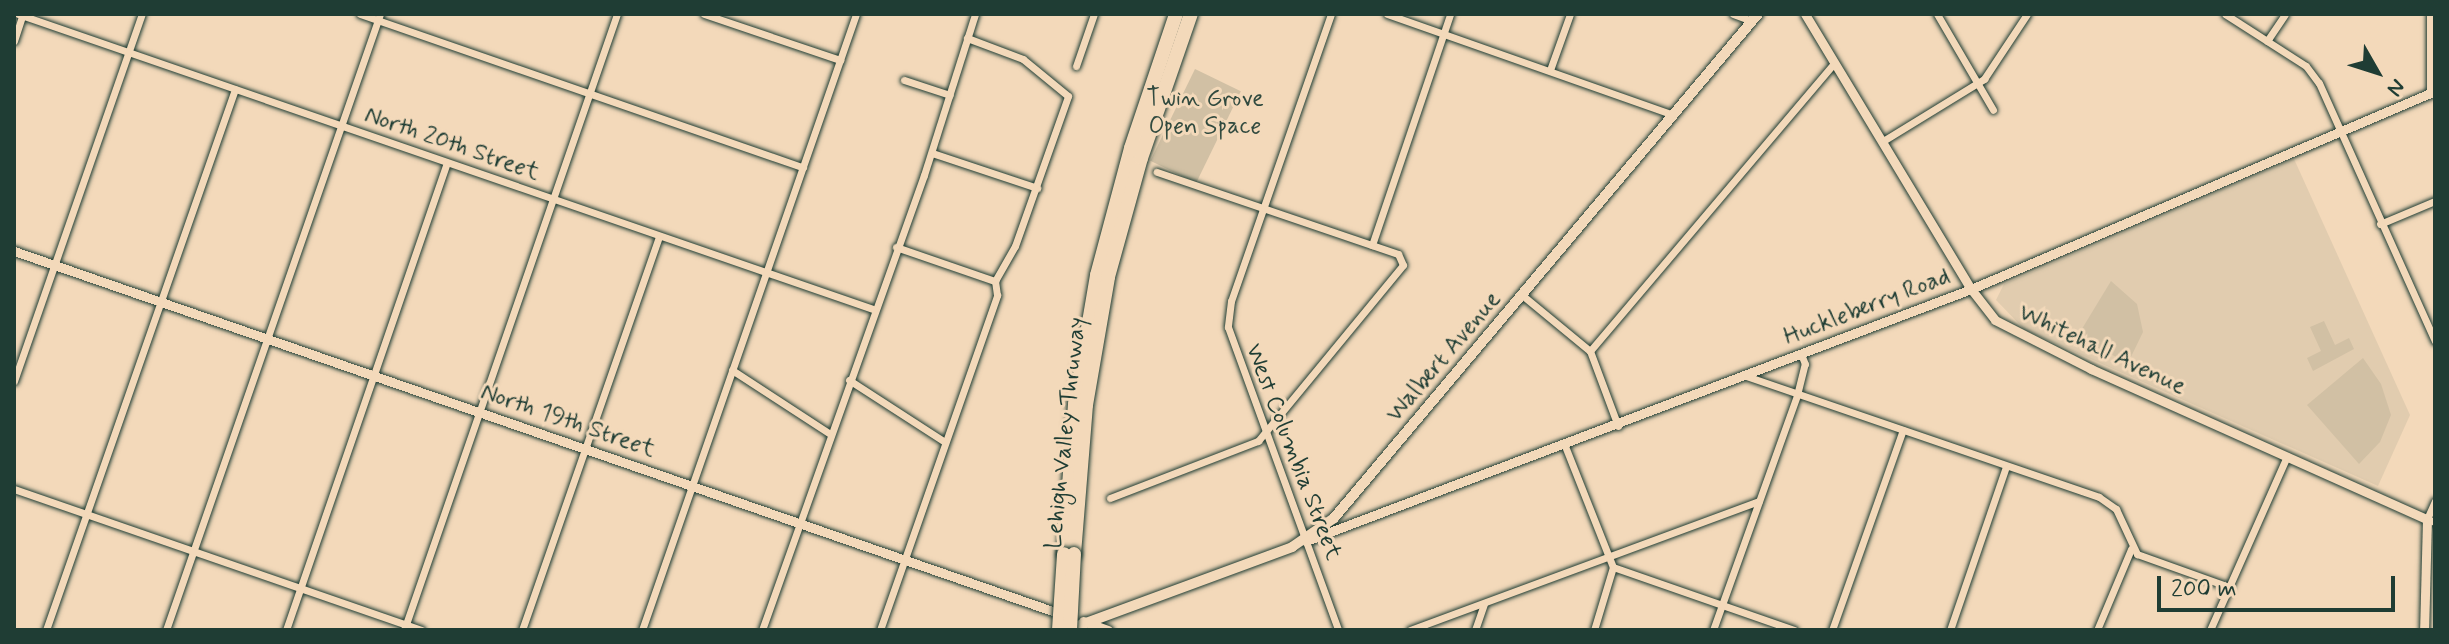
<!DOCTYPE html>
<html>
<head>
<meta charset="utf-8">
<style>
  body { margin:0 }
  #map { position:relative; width:2449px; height:644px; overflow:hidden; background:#f3d9ba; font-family:Mynerve,sans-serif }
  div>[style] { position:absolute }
  .built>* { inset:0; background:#e1ccaf }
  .green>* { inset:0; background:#d1c0a4; transform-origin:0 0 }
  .roads { filter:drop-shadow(0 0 2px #1f3d34) drop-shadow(0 0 2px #1f3d34) }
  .minor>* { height:7px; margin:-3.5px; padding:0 3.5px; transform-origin:3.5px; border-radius:3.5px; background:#f3d9ba }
  .tertiary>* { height:9px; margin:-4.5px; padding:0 4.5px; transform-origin:4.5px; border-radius:4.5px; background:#f3d9ba }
  .secondary>* { height:10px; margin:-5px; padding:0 5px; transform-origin:5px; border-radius:5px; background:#f3d9ba }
  .motorway>* { height:14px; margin:-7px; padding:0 7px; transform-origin:7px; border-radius:7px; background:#f3d9ba }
  .bridges { filter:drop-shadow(0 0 2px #1f3d34) drop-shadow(0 0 2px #1f3d34) }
  .motorway-bridge>* { height:14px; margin:-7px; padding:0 7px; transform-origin:7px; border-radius:7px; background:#f3d9ba }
  span { translate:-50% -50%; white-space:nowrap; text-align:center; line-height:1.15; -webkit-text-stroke:6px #f3d9ba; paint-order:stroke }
  .park-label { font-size:24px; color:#314a3f }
  .street-label { font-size:24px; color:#1f3d34 }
  .frame { position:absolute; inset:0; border:16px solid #1f3d34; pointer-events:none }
  .north { position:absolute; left:2337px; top:32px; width:80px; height:80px; -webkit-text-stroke:6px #f3d9ba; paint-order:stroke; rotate:129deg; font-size:22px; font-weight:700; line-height:32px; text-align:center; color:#1f3d34 }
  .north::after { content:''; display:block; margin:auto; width:28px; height:36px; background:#1f3d34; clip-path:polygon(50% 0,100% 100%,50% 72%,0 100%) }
  .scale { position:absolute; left:2157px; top:576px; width:238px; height:36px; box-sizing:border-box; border:4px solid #1f3d34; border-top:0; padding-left:10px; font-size:24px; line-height:28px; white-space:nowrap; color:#1f3d34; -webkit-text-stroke:6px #f3d9ba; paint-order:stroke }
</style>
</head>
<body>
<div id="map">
  <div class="built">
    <div style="clip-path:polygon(2294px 159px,2410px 415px,2378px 486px,2025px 330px,1996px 300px,2004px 284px)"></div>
  </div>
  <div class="green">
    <div style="left:1195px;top:69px;width:51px;height:102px;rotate:26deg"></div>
    <div style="clip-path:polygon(2111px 281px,2137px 304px,2143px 332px,2128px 363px,2077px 337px)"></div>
    <div style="clip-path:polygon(2324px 321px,2335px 345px,2349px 338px,2354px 349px,2313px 371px,2307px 358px,2321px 351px,2310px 327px)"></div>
    <div style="clip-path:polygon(2363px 358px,2381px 384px,2391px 415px,2380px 442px,2359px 464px,2307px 405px)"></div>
  </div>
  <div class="roads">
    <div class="minor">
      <div style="left:18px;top:14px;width:904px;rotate:19.04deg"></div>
      <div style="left:360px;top:14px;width:469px;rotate:19.1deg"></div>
      <div style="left:704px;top:14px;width:144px;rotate:18.7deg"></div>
      <div style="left:1331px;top:14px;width:304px;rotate:109.2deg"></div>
      <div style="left:1231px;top:301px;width:26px;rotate:97deg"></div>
      <div style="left:1228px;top:327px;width:322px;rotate:70deg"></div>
      <div style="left:1387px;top:14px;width:304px;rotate:19.4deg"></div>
      <div style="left:1733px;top:14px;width:20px;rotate:20deg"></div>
      <div style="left:1937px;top:14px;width:111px;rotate:59.7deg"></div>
      <div style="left:2225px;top:14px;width:96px;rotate:32.7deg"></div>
      <div style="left:2306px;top:66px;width:21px;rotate:53deg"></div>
      <div style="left:2319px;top:83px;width:283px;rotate:65.8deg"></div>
      <div style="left:2430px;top:14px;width:78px;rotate:90deg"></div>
      <div style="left:14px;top:41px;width:28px;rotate:-72deg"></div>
      <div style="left:2267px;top:41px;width:32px;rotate:-56deg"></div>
      <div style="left:1076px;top:66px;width:55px;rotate:-70.9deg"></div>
      <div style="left:1550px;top:70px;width:59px;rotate:-70.3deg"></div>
      <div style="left:904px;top:80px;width:48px;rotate:18.1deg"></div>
      <div style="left:1883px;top:141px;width:119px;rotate:-31.5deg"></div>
      <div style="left:1984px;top:79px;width:78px;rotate:-56.5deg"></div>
      <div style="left:932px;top:153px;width:111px;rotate:18.4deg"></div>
      <div style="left:2380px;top:224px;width:60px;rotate:-22.7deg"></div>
      <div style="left:1372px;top:245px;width:244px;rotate:-71.3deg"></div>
      <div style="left:896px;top:247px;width:105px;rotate:19deg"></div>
      <div style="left:1522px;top:295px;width:88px;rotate:39.5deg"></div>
      <div style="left:1590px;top:351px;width:80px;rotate:69.5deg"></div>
      <div style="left:1590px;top:351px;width:377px;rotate:-49.7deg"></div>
      <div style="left:732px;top:370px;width:117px;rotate:33.1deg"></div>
      <div style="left:1746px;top:376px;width:373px;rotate:18.9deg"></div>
      <div style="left:2099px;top:497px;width:21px;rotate:35deg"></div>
      <div style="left:2116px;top:509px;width:50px;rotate:65deg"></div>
      <div style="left:2137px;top:554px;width:98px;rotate:19.7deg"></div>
      <div style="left:849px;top:380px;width:114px;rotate:32.9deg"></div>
      <div style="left:14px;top:381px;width:389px;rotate:-70.8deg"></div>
      <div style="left:1565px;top:446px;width:130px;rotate:68.4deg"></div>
      <div style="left:1613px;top:567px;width:66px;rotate:106.8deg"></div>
      <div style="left:14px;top:489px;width:431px;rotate:19.1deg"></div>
      <div style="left:1110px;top:498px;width:159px;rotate:-21.1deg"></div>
      <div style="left:1258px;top:441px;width:228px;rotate:-50.5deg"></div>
      <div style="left:1403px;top:265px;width:12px;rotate:-114deg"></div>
      <div style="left:1398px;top:254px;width:255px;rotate:-161.2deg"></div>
      <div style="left:2435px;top:501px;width:20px;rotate:114deg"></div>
      <div style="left:2427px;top:519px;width:9px;rotate:21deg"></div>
      <div style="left:1613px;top:567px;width:192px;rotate:19.2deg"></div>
      <div style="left:46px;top:630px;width:573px;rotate:-70.74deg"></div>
      <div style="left:166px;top:630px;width:652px;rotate:-70.84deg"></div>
      <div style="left:286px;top:630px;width:494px;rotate:-71deg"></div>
      <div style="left:404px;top:630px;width:652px;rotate:-70.93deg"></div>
      <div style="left:522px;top:630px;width:416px;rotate:-70.8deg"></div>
      <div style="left:642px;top:630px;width:652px;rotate:-70.84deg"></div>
      <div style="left:762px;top:630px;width:483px;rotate:-70.4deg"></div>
      <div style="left:924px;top:175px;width:169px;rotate:-72.4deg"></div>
      <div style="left:880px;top:630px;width:355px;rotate:-70.7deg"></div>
      <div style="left:997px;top:295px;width:14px;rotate:-98deg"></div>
      <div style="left:995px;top:281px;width:40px;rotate:-60.3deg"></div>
      <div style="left:1015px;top:246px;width:159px;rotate:-70.5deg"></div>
      <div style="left:1068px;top:96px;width:58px;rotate:-140.6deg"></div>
      <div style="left:1023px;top:59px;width:60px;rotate:-159.4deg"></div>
      <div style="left:1410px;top:630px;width:372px;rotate:-20.3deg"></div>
      <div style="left:1475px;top:630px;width:28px;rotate:-71deg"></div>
      <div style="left:1713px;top:630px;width:250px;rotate:-70.3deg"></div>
      <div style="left:1797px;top:395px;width:32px;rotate:-76deg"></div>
      <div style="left:1805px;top:364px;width:11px;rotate:-112deg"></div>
      <div style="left:1832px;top:630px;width:212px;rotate:-70.5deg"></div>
      <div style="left:1950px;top:630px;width:173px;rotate:-71.1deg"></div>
      <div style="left:2097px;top:630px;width:88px;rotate:-67.2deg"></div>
      <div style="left:2210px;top:630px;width:190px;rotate:-66.1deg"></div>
    </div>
    <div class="tertiary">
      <div style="left:1805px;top:14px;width:321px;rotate:58.9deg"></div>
      <div style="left:1971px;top:289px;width:39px;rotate:52deg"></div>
      <div style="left:1995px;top:320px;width:108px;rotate:27deg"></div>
      <div style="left:2091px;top:369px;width:368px;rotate:24.1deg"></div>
      <div style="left:2427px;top:519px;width:111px;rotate:91.5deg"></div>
      <div style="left:14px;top:251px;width:1108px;rotate:19.12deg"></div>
      <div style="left:1306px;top:541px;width:711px;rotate:-20.75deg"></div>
      <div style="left:1971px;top:289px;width:504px;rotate:-23.11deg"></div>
      <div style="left:1083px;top:621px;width:27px;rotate:20deg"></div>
    </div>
    <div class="secondary">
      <div style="left:1067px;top:630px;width:240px;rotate:-20.2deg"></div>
      <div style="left:1292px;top:547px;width:51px;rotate:-34.6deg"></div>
      <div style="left:1334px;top:518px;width:659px;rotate:-49.93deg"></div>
    </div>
    <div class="motorway">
      <div style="left:1064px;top:554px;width:150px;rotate:-85.8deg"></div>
      <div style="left:1075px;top:404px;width:131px;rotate:-80.3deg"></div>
      <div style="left:1097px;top:275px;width:131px;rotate:-75deg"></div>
      <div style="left:1131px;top:148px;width:141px;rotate:-71.4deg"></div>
      <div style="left:1074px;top:554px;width:149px;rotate:-85.4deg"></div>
      <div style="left:1086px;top:405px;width:130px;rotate:-80.2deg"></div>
      <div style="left:1108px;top:277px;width:123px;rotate:-74.5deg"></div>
      <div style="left:1141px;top:158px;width:152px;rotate:-70.9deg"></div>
    </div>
  </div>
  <div class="bridges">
    <div class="motorway-bridge">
      <div style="left:1059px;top:630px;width:76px;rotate:-86.2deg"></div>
      <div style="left:1070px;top:630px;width:76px;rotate:-87deg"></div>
    </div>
  </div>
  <div class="park-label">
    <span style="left:1205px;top:113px">Twin Grove<br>Open Space</span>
  </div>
  <div class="street-label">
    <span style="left:452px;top:144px;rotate:19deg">North 20th Street</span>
    <span style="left:1867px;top:307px;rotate:-21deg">Huckleberry Road</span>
    <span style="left:2102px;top:350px;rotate:25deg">Whitehall Avenue</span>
    <span style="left:1444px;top:357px;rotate:-50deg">Walbert Avenue</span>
    <span style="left:568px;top:421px;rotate:19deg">North 19th Street</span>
    <span style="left:1066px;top:433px;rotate:-84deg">Lehigh Valley Thruway</span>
    <span style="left:1293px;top:452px;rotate:69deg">West Columbia Street</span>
  </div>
  <div class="frame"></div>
  <div class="north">N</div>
  <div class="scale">200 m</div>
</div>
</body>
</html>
